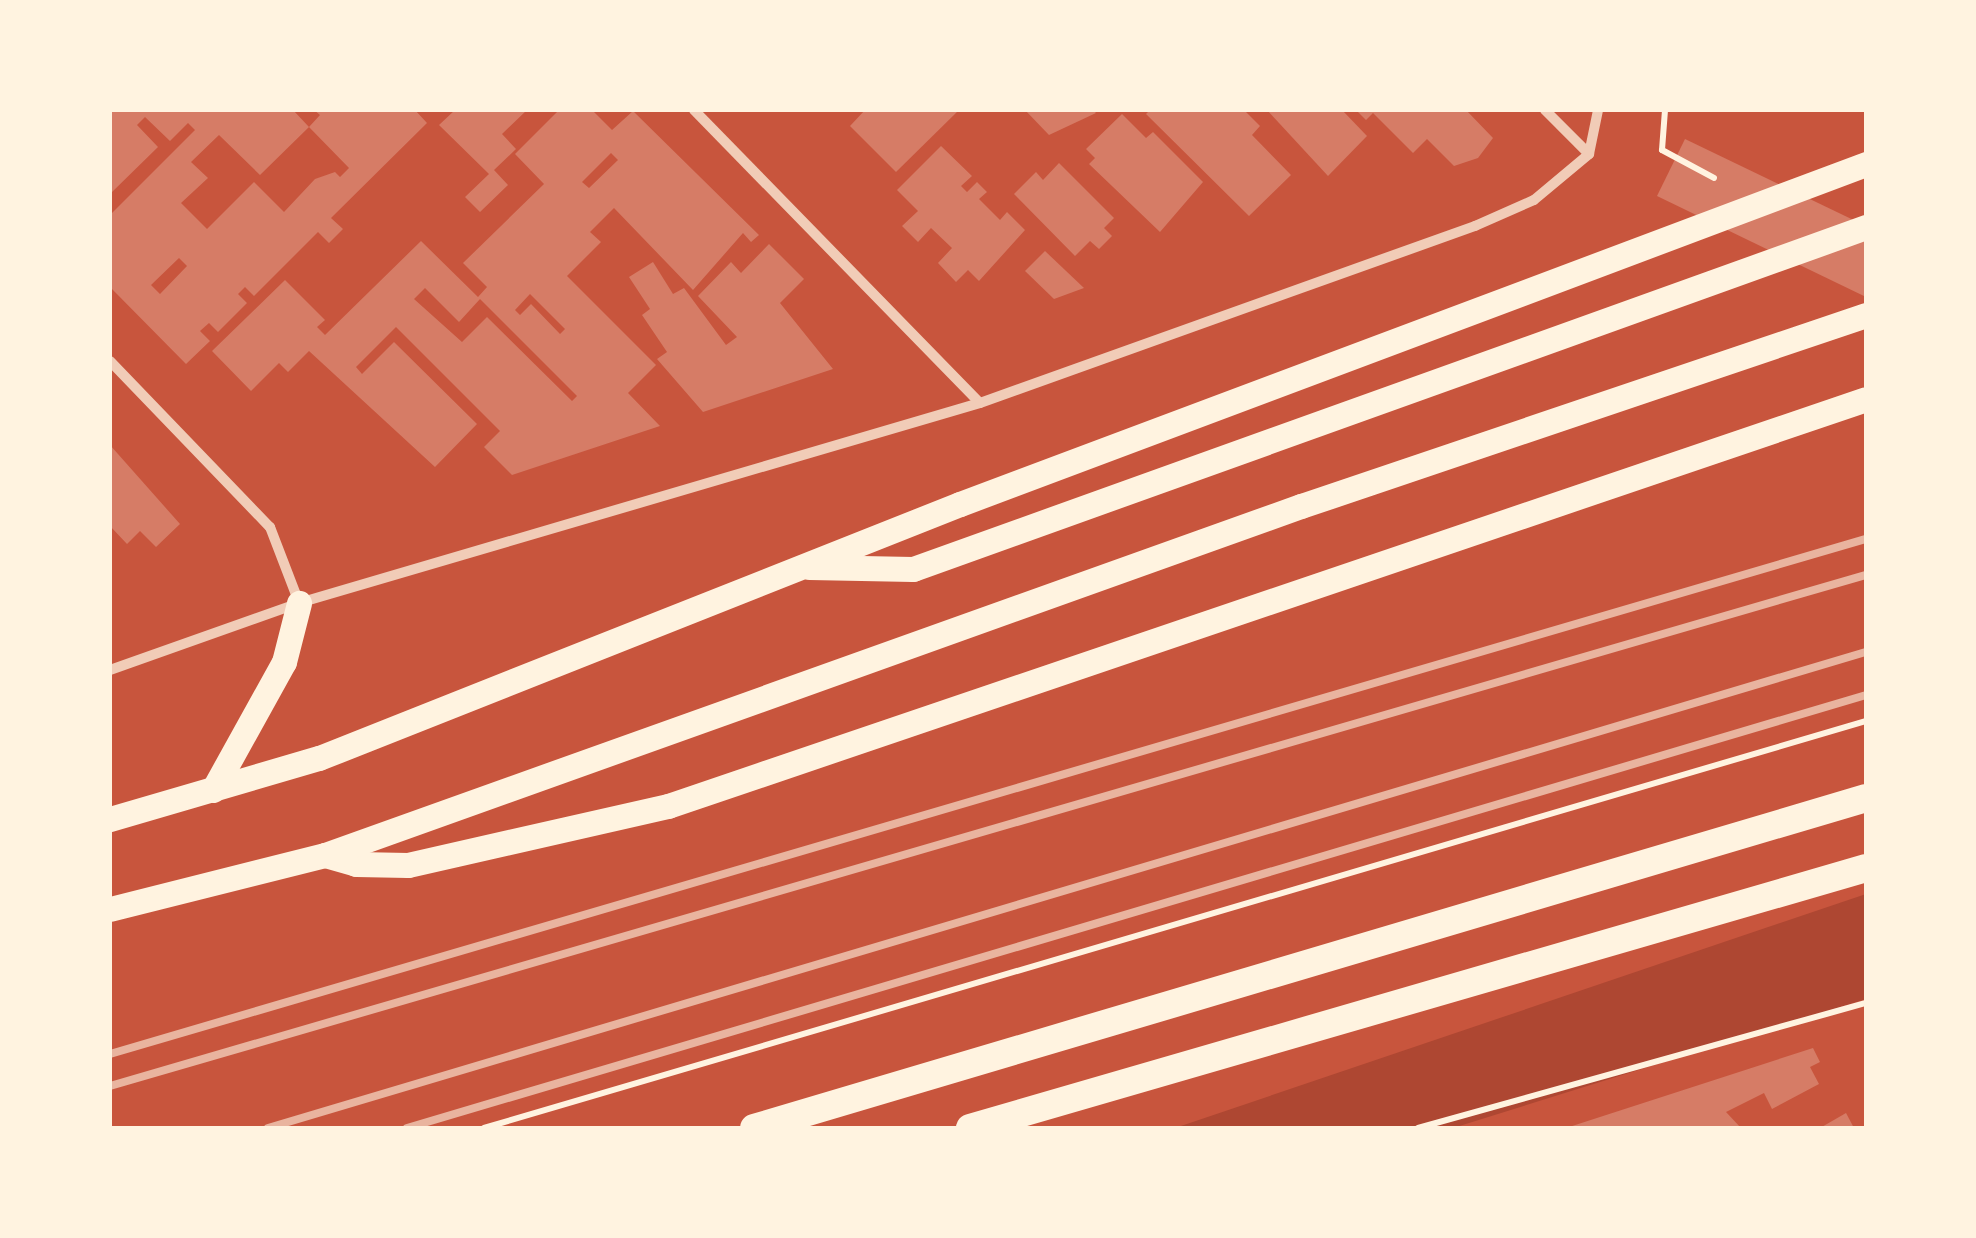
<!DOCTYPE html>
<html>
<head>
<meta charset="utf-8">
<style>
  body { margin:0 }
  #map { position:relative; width:1976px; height:1238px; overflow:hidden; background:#c8553d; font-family:"Sofia Sans Condensed",sans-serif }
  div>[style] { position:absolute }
  .green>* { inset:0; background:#ae4732 }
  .building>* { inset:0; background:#d67c66 }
  .path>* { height:6px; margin:-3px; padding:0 3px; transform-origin:3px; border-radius:3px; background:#fff3e0 }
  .minor>* { height:10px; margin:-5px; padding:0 5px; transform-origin:5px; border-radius:5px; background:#f1ccb7 }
  .primary>* { height:25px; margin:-12.5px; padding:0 12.5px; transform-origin:12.5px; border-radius:12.5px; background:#fff3e0 }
  .trunk>* { height:28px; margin:-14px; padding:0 14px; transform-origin:14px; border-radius:14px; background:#fff3e0 }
  .rail>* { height:8px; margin:-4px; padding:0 4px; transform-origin:4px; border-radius:4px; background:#e9b49f }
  span { translate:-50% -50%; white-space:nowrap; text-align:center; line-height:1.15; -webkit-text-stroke:9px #fff3e0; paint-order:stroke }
  .frame { position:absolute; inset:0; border:112px solid #fff3e0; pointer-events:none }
</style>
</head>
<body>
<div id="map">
  <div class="green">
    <div style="clip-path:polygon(1866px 894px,1866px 999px,1453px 1128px,1175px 1128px)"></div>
  </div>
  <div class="building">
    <div style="clip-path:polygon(evenodd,110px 110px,293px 110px,309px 127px,320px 115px,314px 110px,415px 110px,427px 123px,331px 218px,343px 229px,329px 243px,318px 232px,254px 296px,245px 287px,238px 294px,247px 303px,218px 332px,209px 323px,200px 331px,210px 341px,186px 364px,110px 287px,110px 215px,195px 130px,188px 123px,170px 141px,145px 117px,137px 125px,158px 147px,110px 194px,110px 110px,309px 127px,349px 168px,340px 177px,335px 172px,315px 179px,284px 212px,254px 182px,207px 229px,181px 203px,208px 178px,191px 162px,219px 135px,260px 175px,309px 127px,110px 110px,179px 258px,187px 266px,160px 294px,151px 285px,179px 258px)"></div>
    <div style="clip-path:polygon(455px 110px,527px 110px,502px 134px,516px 149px,494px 170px,508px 185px,480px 212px,465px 197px,489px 174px,439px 125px)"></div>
    <div style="clip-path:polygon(evenodd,559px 110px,592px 110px,612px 130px,633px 111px,759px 235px,751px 242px,743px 233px,693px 290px,614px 208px,590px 232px,601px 242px,567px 276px,656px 365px,628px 393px,660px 426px,512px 475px,484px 447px,500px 431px,396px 327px,356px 367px,362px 374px,394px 342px,477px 424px,435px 467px,309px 351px,288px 372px,279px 363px,251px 391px,212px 351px,285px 280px,325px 320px,317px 327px,325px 335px,421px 241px,478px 297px,487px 287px,463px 263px,544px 184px,515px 154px,559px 110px,611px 153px,618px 160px,589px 188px,582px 182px,611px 153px,559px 110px,425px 288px,459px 322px,480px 299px,577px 396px,572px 401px,487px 317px,462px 342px,414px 299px,425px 288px,559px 110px,530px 294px,565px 329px,560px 334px,531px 304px,520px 315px,515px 310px,530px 294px)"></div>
    <div style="clip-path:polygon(865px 110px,959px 110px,896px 172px,850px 126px)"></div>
    <div style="clip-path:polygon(1025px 110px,1093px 110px,1096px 113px,1049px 135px)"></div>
    <div style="clip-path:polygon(1150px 110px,1244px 110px,1260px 126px,1252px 135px,1291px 175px,1249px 216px,1146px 114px)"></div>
    <div style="clip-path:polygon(1267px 110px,1342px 110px,1367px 136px,1328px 176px)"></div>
    <div style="clip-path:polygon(1356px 110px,1466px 110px,1493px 138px,1478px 158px,1454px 166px,1427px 139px,1413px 153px,1373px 113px,1366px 120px)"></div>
    <div style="clip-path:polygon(1122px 114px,1146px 138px,1153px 132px,1203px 182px,1160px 232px,1089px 164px,1095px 158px,1086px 149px)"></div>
    <div style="clip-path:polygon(1685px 139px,1866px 226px,1866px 297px,1657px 196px)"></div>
    <div style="clip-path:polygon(941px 146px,972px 176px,961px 186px,967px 192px,977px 182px,987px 192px,979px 199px,1000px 220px,1007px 212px,1025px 230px,979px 281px,968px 270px,956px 282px,938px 263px,952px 248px,931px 228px,918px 242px,902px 226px,918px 211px,897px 190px)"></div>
    <div style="clip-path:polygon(1059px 163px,1114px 218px,1104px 228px,1112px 236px,1099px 249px,1090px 241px,1075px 256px,1014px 194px,1036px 172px,1043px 180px)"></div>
    <div style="clip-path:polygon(769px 244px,804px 279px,780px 303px,833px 369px,703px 412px,657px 359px,667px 352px,642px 315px,650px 309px,629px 277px,653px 262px,673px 294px,684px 288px,726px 345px,737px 337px,698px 296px,731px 262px,741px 273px)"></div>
    <div style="clip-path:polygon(1045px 251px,1084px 288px,1054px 299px,1025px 271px)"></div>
    <div style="clip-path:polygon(110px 445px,180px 524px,156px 547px,140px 531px,127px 544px,110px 526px)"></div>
    <div style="clip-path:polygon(1813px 1048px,1820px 1062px,1810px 1067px,1819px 1084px,1772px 1109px,1764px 1093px,1726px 1112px,1741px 1128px,1566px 1128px)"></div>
    <div style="clip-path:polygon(1846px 1113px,1854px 1128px,1820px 1128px)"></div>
  </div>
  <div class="path">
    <div style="left:1665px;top:110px;width:40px;rotate:94.3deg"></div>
    <div style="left:1662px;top:150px;width:59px;rotate:28.3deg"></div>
    <div style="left:484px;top:1128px;width:1441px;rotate:-16.41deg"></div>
    <div style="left:1418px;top:1128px;width:465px;rotate:-15.6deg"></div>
  </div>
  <div class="minor">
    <div style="left:694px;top:110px;width:409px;rotate:45.7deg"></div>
    <div style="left:1545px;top:110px;width:62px;rotate:45deg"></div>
    <div style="left:110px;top:361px;width:231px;rotate:46.1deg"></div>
    <div style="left:270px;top:527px;width:78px;rotate:69deg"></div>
    <div style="left:110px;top:670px;width:201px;rotate:-19.5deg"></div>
    <div style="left:299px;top:603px;width:710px;rotate:-16.37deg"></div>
    <div style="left:980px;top:403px;width:526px;rotate:-19.68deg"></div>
    <div style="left:1475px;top:226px;width:64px;rotate:-23.8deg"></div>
    <div style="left:1534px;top:200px;width:72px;rotate:-39.9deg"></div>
    <div style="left:1589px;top:154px;width:45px;rotate:-78.4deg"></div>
  </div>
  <div class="primary">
    <div style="left:809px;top:567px;width:104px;rotate:1.1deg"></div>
    <div style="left:913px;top:569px;width:1013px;rotate:-19.74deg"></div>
    <div style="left:213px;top:790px;width:146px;rotate:-61deg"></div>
    <div style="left:284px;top:662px;width:61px;rotate:-75.7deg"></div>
    <div style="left:110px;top:819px;width:218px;rotate:-16.3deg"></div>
    <div style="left:319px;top:758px;width:689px;rotate:-21.62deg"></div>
    <div style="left:960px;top:504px;width:968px;rotate:-20.57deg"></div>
    <div style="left:325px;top:855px;width:32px;rotate:16deg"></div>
    <div style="left:356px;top:864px;width:52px;rotate:1.1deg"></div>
    <div style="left:408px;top:865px;width:267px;rotate:-12.8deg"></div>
    <div style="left:668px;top:806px;width:1265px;rotate:-18.76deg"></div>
    <div style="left:110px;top:909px;width:222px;rotate:-14.1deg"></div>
    <div style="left:325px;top:855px;width:1037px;rotate:-19.68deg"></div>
    <div style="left:1301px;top:506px;width:596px;rotate:-18.68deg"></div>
  </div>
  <div class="trunk">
    <div style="left:754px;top:1128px;width:1160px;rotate:-16.53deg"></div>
    <div style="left:970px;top:1128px;width:933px;rotate:-16.18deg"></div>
  </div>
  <div class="rail">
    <div style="left:110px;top:1054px;width:1830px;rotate:-16.35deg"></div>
    <div style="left:110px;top:1086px;width:1829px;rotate:-16.23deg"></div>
    <div style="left:268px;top:1128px;width:1667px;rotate:-16.59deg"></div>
    <div style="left:407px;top:1128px;width:1522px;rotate:-16.53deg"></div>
  </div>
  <div class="frame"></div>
</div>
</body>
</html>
